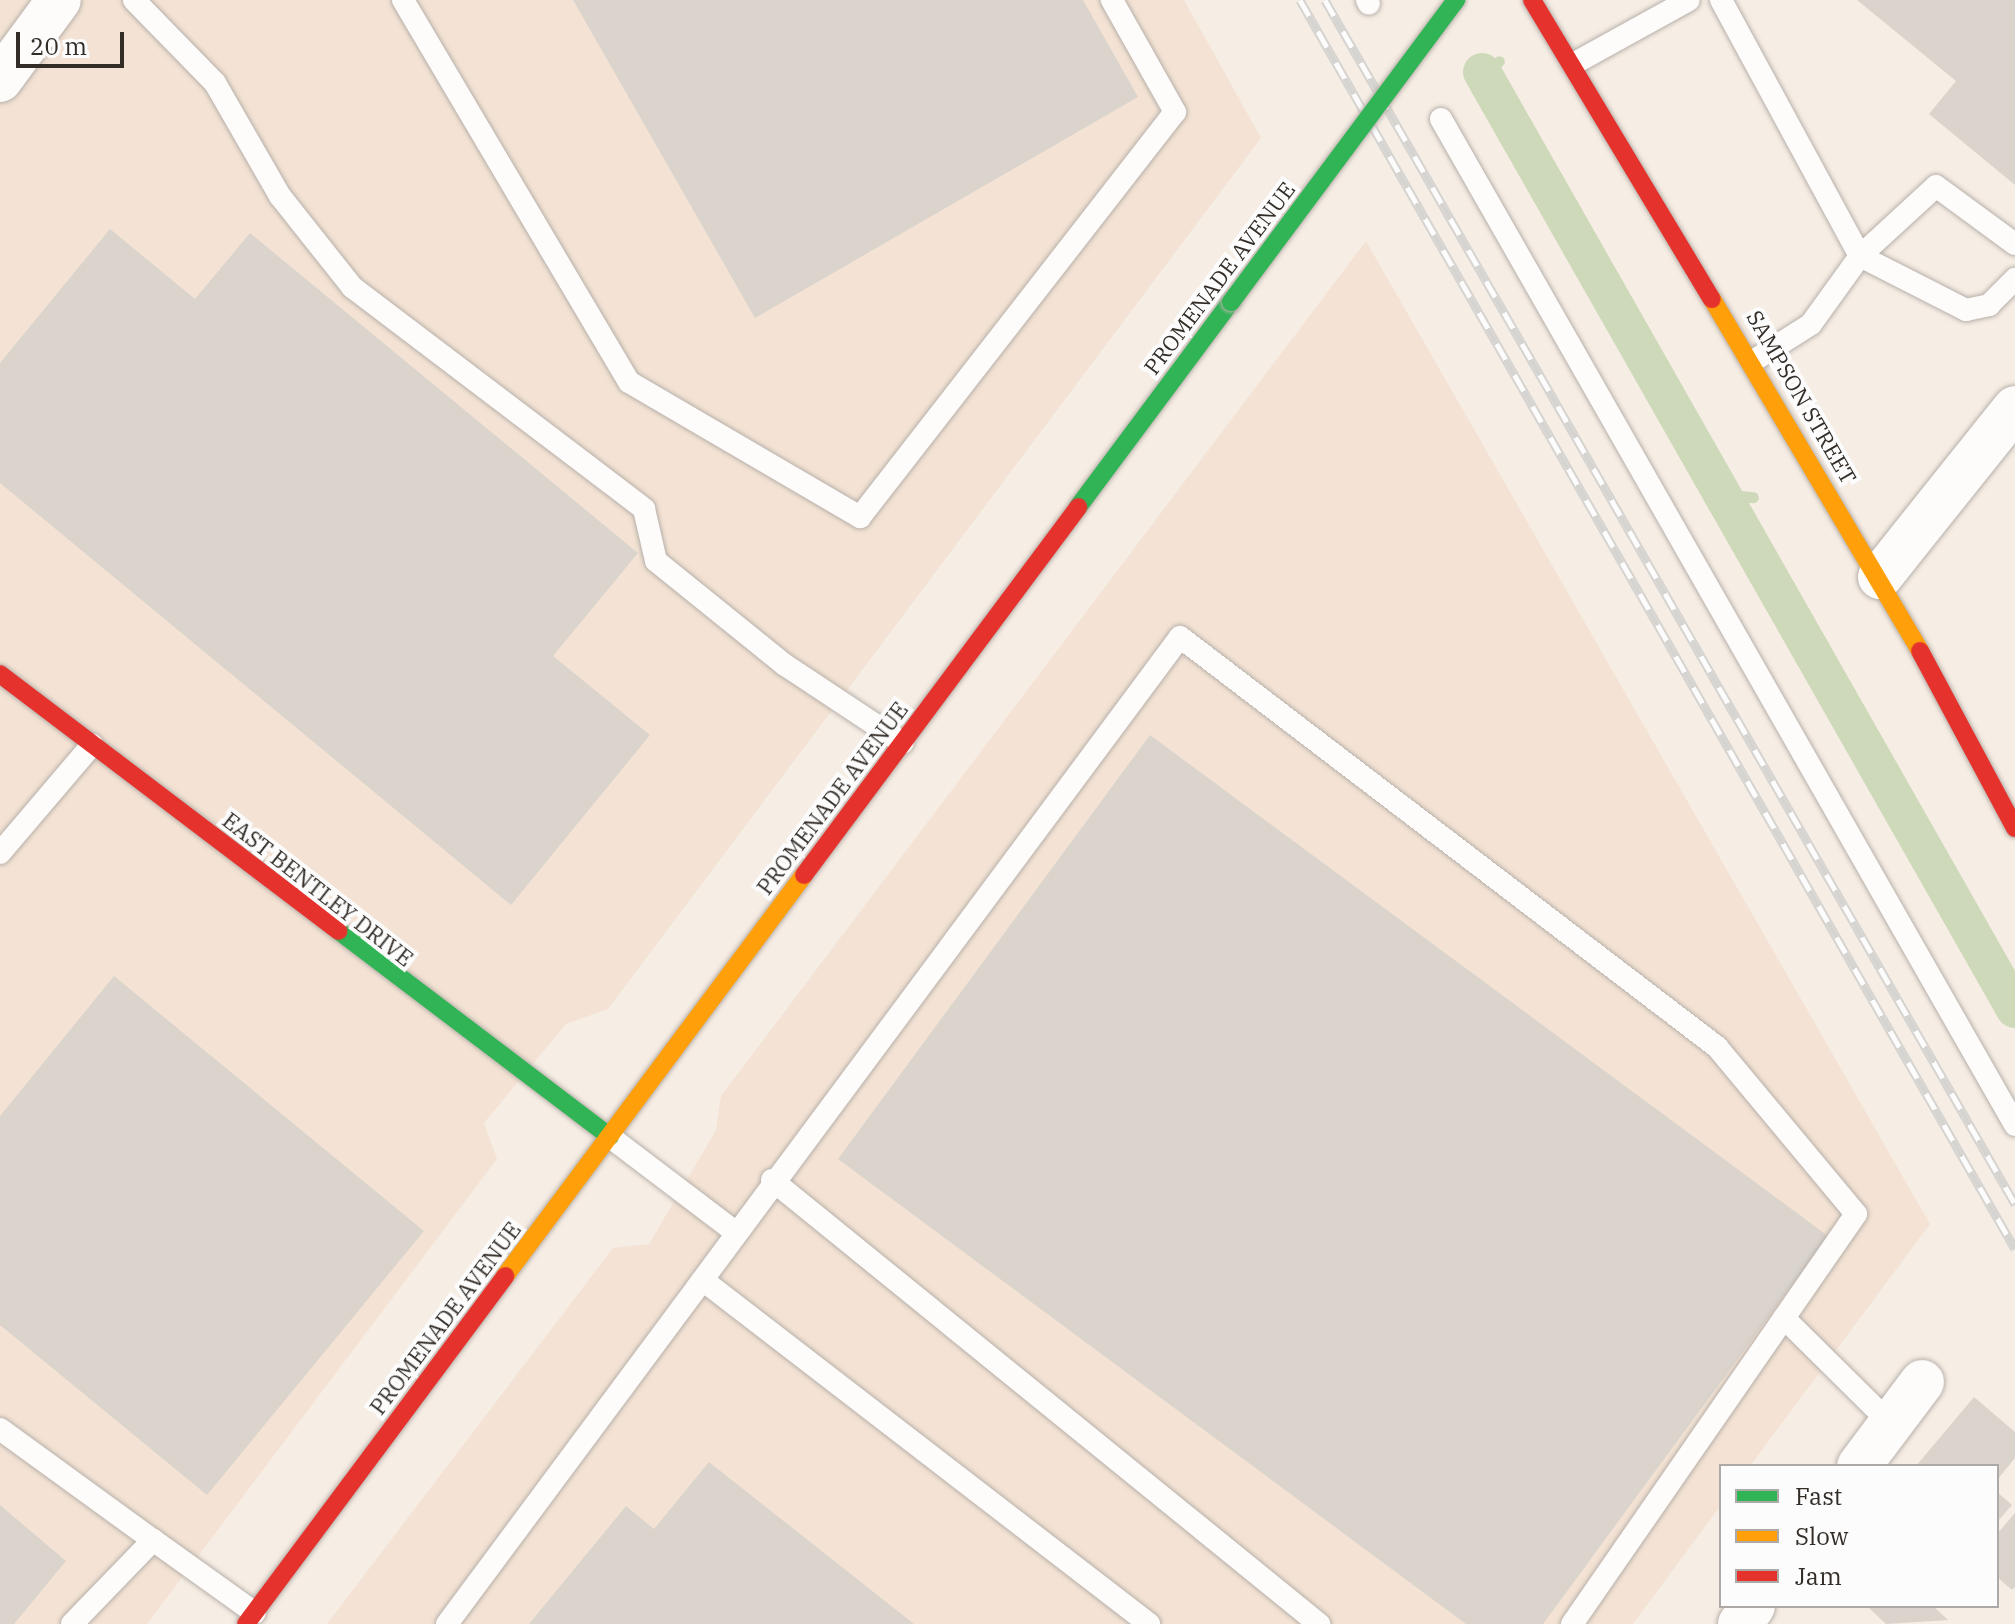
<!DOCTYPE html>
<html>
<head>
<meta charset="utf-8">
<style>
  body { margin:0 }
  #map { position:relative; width:2015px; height:1624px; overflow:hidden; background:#f6ede4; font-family:"IBM Plex Serif",serif }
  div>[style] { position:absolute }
  .built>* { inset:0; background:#f4e3d4 }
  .stream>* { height:11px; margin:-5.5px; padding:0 5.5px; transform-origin:5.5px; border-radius:5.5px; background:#ced9ba }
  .canal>* { height:38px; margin:-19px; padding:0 19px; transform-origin:19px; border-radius:19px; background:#ced9ba }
  .building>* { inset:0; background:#dad4cd }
  .roads { filter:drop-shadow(0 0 2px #b7b0aa) drop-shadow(0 0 2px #b7b0aa) }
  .lane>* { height:22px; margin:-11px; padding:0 11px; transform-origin:11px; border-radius:11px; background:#fefcfb }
  .street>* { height:44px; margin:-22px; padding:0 22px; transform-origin:22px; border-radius:22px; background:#fefcfb }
  .fast>* { height:18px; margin:-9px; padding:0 9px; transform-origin:9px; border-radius:9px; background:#30b455 }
  .slow>* { height:18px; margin:-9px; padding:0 9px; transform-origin:9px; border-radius:9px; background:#ff9f0a }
  .jam>* { height:18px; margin:-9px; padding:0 9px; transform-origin:9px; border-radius:9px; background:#e5322d }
  .rail>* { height:9px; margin-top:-4.5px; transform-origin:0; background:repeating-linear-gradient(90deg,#fcfcfc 0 18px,#d6d4d1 0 36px); box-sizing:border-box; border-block:2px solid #d6d4d1 }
  .bridges { filter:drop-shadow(0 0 2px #b7b0aa) drop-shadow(0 0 2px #b7b0aa) }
  .fast-bridge>* { height:18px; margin:-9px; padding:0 9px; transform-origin:9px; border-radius:9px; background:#30b455 }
  span { translate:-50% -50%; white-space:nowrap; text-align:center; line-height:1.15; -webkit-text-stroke:8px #fcfcfc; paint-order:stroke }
  .street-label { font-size:22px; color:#332d28 }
  .legend { position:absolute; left:1719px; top:1464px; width:280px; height:144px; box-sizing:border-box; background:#fcfcfc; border:2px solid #aca9a7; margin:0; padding:10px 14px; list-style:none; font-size:24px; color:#332d28 }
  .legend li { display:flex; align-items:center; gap:16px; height:40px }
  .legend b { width:40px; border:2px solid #aca9a7 }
  .scale { position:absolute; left:16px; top:32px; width:108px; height:36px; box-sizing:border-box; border:4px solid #332d28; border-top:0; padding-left:10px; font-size:24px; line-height:28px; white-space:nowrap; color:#332d28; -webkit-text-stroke:6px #fcfcfc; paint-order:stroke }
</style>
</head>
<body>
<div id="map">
  <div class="built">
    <div style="clip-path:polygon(0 0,1184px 0,1261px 138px,608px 1009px,566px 1024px,484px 1123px,497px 1159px,147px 1624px,0 1624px)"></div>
    <div style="clip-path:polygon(1366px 241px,1930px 1224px,1750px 1466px,1721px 1466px,1721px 1505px,1633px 1624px,327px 1624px,613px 1248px,649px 1244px,716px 1130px,721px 1096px)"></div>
  </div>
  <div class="stream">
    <div style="left:1484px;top:76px;width:21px;rotate:-45deg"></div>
    <div style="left:1722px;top:494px;width:31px;rotate:6deg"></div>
  </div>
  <div class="canal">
    <div style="left:1482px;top:72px;width:1078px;rotate:60.37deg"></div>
  </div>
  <div class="building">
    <div style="clip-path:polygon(573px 0,1083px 0,1138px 97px,755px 318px)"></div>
    <div style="clip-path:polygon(1857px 0,2015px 0,2015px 185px,1929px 114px,1956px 81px)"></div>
    <div style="clip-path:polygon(110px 229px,195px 299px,250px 233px,638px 553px,553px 656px,650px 735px,511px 905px,0 483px,0 363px)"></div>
    <div style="clip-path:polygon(1150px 735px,1828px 1236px,1543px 1624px,1466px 1624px,838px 1159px)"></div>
    <div style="clip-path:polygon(114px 976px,424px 1231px,207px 1495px,0 1325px,0 1116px)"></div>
    <div style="clip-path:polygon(1974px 1397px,2015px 1432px,2015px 1458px,1997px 1480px,1997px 1466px,1916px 1466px)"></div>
    <div style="clip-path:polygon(709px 1462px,914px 1624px,529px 1624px,626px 1506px,654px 1529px)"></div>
    <div style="clip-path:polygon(1997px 1492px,2012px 1505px,1997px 1522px)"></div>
    <div style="clip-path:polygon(0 1505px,66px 1561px,14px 1624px,0 1624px)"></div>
    <div style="clip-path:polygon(2015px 1513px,2015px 1587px,2012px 1590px,1997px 1577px,1997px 1534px)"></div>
    <div style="clip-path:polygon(1867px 1606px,1933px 1606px,1948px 1620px,1886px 1624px)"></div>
  </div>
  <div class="roads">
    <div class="lane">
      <div style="left:134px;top:0;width:116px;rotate:45.7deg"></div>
      <div style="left:215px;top:83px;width:130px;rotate:60.1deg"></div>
      <div style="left:280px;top:196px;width:116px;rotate:51.6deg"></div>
      <div style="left:352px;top:287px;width:367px;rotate:37.2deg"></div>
      <div style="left:644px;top:509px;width:53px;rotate:77deg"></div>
      <div style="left:656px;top:561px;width:166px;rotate:38.9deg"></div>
      <div style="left:785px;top:665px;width:141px;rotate:33.5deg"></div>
      <div style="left:403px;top:0;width:444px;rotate:59.4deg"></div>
      <div style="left:629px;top:382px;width:268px;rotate:30.3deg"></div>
      <div style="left:860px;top:517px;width:513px;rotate:-52.13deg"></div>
      <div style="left:1175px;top:112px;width:129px;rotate:-119.4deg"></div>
      <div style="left:1367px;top:0;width:4px;rotate:63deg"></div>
      <div style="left:1721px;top:0;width:291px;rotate:61.5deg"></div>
      <div style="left:1860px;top:256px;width:119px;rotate:27deg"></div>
      <div style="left:1966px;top:310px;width:24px;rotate:-12deg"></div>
      <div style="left:1989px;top:305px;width:37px;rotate:-45deg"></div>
      <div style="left:1573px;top:64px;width:132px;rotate:-28.9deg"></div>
      <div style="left:1441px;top:119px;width:1158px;rotate:60.29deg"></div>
      <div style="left:1753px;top:361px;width:69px;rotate:-32.5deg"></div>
      <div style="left:1811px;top:324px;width:84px;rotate:-54.2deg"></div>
      <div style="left:1860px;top:256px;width:103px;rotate:-42.6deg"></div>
      <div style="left:1936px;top:186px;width:98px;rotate:36.3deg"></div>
      <div style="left:0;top:853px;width:142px;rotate:-49.6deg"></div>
      <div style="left:610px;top:1137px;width:157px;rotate:37.2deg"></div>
      <div style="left:772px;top:1180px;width:705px;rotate:39.07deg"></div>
      <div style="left:704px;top:1281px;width:562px;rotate:37.62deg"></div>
      <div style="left:1784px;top:1318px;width:151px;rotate:44.7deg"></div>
      <div style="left:0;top:1429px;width:189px;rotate:36deg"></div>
      <div style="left:72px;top:1624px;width:117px;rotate:-46deg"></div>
      <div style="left:153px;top:1540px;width:125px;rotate:35.6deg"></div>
      <div style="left:447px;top:1624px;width:1229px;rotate:-53.4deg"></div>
      <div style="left:1180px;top:637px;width:676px;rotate:37.36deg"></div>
      <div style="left:1717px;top:1047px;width:217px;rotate:50.2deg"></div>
      <div style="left:1856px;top:1214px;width:499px;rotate:124.7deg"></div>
    </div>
    <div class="street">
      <div style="left:0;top:80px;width:99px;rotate:-53.6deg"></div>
      <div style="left:1880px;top:577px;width:216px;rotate:-51.4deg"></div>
      <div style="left:1859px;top:1466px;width:105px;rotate:-53.1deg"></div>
      <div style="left:1740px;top:1624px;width:22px;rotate:-54deg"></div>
    </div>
    <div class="fast">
      <div style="left:1078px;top:507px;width:256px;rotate:-53.3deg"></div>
      <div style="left:339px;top:931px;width:340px;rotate:37.2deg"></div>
    </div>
    <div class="slow">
      <div style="left:1712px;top:299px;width:409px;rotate:59.4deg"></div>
      <div style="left:505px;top:1276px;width:500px;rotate:-53.29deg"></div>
    </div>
    <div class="jam">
      <div style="left:1532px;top:0;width:349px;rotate:59deg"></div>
      <div style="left:1920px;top:651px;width:201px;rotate:61.8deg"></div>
      <div style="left:0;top:674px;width:425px;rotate:37.2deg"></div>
      <div style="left:804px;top:875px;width:459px;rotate:-53.3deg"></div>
      <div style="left:246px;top:1624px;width:434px;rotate:-53.3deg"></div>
    </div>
  </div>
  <div class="rail">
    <div style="left:1300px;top:0;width:1439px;rotate:60.21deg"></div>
    <div style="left:1325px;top:0;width:1388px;rotate:60.18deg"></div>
  </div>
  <div class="bridges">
    <div class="fast-bridge">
      <div style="left:1231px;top:302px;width:377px;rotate:-53.3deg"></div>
    </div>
  </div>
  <div class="street-label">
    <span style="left:1219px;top:278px;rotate:-53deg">PROMENADE AVENUE</span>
    <span style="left:1802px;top:397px;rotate:60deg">SAMPSON STREET</span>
    <span style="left:832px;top:798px;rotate:-53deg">PROMENADE AVENUE</span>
    <span style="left:318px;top:889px;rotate:38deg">EAST BENTLEY DRIVE</span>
    <span style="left:445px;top:1318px;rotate:-53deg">PROMENADE AVENUE</span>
  </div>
  <ul class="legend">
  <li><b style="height:10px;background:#30b455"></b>Fast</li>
  <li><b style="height:10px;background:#ff9f0a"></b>Slow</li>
  <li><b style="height:10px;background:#e5322d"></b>Jam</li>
  </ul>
  <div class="scale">20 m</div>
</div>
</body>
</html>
